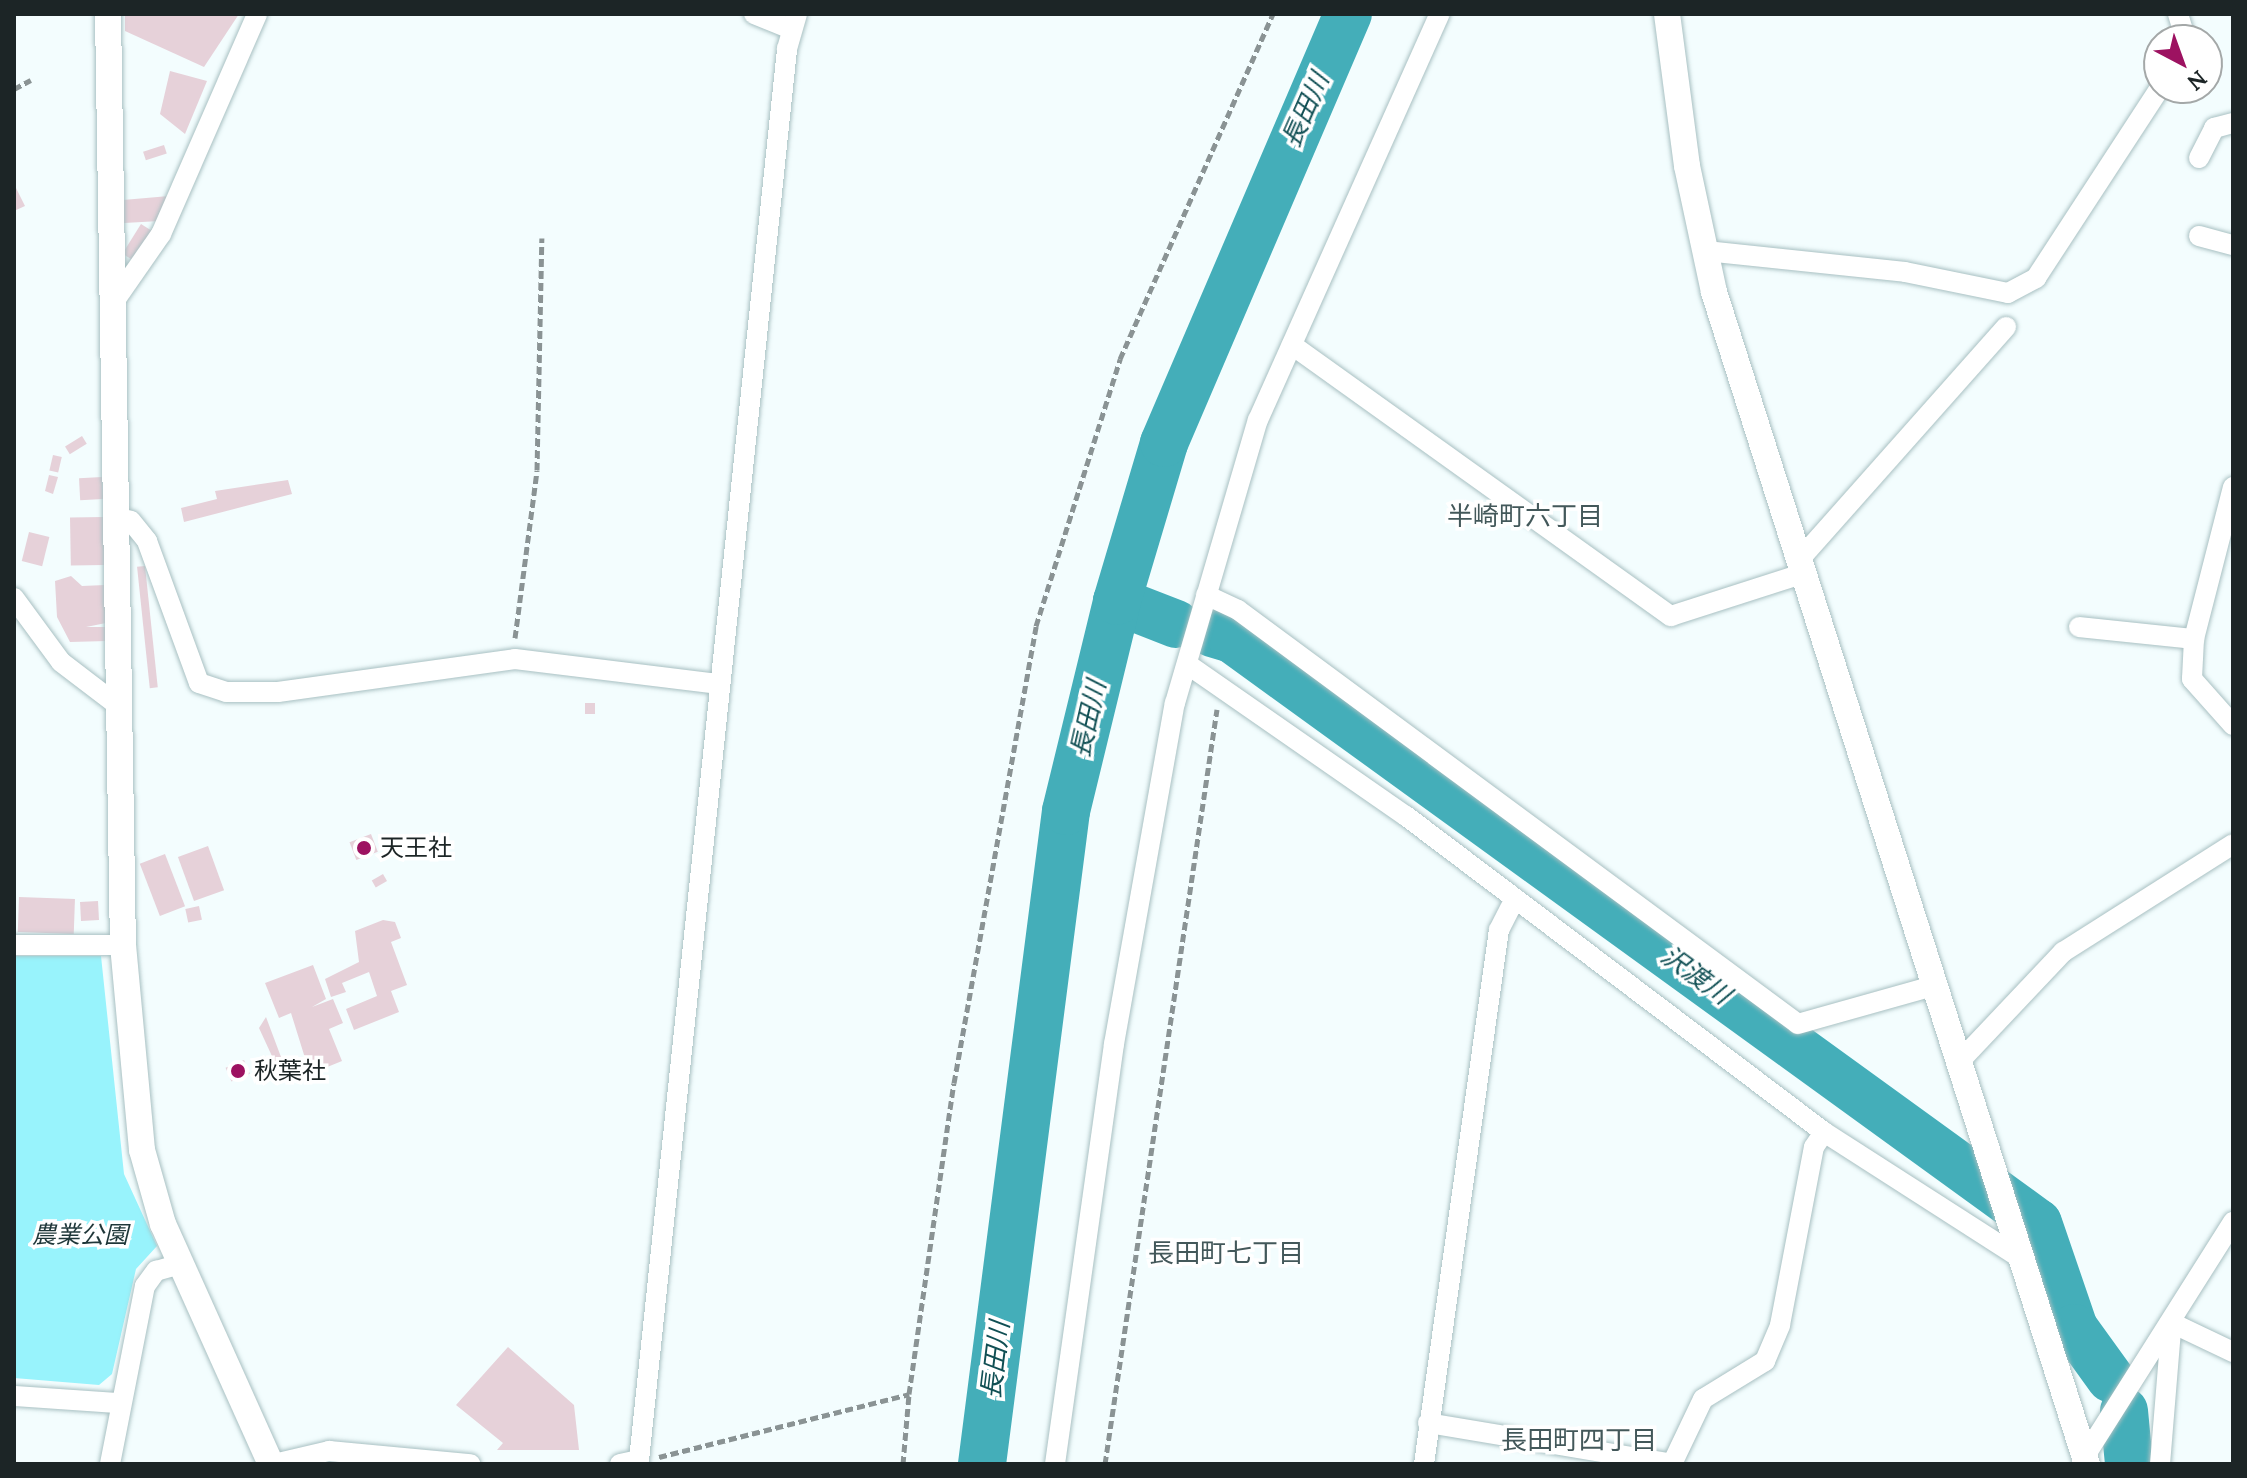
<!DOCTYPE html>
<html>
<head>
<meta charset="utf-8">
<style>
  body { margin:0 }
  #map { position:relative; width:2247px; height:1478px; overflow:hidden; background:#f3fdfe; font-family:Lora,"Noto Sans JP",serif }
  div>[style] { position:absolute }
  .green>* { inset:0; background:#98f3fc }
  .river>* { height:48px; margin:-24px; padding:0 24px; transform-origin:24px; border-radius:24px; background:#44aeb9 }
  .building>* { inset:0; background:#e6d1d9; transform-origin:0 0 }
  .path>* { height:5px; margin-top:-2.5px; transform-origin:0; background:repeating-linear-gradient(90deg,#8a9394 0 8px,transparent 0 12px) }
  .roads { filter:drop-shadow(0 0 2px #a8c0c2) drop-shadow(0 0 2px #a8c0c2) }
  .minor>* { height:20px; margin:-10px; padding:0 10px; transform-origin:10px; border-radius:10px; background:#fff }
  .tertiary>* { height:26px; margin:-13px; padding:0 13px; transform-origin:13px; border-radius:13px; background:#fff }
  .dots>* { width:22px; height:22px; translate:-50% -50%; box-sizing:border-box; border:4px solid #fff; border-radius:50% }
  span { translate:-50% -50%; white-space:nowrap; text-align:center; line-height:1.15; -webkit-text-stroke:7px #fff; paint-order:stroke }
  .poi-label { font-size:24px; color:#1c2526 }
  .left { translate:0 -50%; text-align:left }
  .park-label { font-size:24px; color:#1f3739; font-style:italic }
  .water-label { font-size:26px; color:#104f54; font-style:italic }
  .neighbourhood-label { font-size:26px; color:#43585a }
  .frame { position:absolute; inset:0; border:16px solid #1c2526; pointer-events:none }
  .north { position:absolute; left:2143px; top:24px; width:80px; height:80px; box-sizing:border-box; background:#fff; border:2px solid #a4a8a8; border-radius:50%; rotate:139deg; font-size:22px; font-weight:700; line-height:32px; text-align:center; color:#1c2526 }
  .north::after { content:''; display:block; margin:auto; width:28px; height:36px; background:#9d1261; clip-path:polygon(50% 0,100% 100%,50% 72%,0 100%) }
</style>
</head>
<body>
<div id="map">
  <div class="green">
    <div style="clip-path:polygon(14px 956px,101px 956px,124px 1174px,157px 1246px,136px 1269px,112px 1374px,99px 1385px,14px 1378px)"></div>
  </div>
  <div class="river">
    <div style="left:1117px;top:601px;width:63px;rotate:21.3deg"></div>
    <div style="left:1212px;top:633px;width:21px;rotate:17deg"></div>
    <div style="left:1232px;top:639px;width:995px;rotate:35.93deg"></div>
    <div style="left:2038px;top:1223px;width:111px;rotate:71.1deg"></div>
    <div style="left:2074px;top:1328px;width:62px;rotate:54.2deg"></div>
    <div style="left:2124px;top:1411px;width:53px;rotate:84.6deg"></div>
    <div style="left:982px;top:1464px;width:658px;rotate:-82.67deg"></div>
    <div style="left:1066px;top:811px;width:216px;rotate:-76.3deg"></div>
    <div style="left:1117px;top:601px;width:165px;rotate:-73.4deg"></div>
    <div style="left:1164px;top:443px;width:467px;rotate:-66.8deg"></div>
  </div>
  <div class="building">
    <div style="clip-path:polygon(125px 14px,239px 14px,204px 67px,125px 31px)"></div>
    <div style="clip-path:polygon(170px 71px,207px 81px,185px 134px,160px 114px)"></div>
    <div style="left:164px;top:145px;width:9px;height:22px;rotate:72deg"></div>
    <div style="clip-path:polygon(14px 184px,25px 206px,14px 211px)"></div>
    <div style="clip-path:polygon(169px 196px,160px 221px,124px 223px,123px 200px)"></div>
    <div style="left:141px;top:224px;width:13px;height:35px;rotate:32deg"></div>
    <div style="left:82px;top:436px;width:9px;height:20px;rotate:58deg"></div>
    <div style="left:53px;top:455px;width:9px;height:16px;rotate:13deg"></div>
    <div style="clip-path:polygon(49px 475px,58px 477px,53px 494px,45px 491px)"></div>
    <div style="left:102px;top:477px;width:22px;height:23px;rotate:87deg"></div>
    <div style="clip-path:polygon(288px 480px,292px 494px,184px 522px,181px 508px,217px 499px,215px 491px)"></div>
    <div style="left:104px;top:517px;width:48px;height:34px;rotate:89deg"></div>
    <div style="left:29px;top:532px;width:21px;height:30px;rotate:14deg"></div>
    <div style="left:145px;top:566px;width:122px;height:8px;rotate:84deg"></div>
    <div style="clip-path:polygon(71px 576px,82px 586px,105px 585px,106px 623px,86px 627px,107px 627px,107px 641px,70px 642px,57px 617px,55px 581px)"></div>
    <div style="left:585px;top:703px;width:10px;height:11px"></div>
    <div style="left:371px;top:834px;width:19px;height:23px;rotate:69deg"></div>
    <div style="left:208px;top:846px;width:47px;height:32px;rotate:70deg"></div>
    <div style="left:165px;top:854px;width:56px;height:27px;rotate:69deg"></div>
    <div style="left:383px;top:874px;width:8px;height:13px;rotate:60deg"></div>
    <div style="left:19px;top:897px;width:56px;height:35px;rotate:2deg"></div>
    <div style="left:98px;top:901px;width:19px;height:18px;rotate:87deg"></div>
    <div style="left:199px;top:906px;width:14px;height:14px;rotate:78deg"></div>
    <div style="clip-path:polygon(383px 920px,395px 922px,401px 938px,391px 942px,407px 985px,391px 991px,399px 1012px,354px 1030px,346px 1009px,377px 996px,369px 972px,342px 983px,346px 992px,331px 997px,325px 979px,359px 962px,355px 931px)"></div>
    <div style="clip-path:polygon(313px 965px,326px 999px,312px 1007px,333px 999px,343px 1023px,329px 1029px,342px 1061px,310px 1074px,291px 1013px,279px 1018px,265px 983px)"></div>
    <div style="clip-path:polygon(266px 1017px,284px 1065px,277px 1067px,259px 1028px)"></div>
    <div style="left:244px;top:1060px;width:15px;height:20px;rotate:67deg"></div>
    <div style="clip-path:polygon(508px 1347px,574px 1405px,579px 1450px,497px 1450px,503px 1443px,456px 1405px)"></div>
  </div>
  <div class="path">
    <div style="left:14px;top:89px;width:19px;rotate:-28deg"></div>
    <div style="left:515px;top:638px;width:169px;rotate:-82.5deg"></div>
    <div style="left:537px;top:470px;width:232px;rotate:-88.8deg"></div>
    <div style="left:659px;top:1457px;width:258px;rotate:-14.1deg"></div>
    <div style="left:909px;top:1394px;width:314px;rotate:-81.8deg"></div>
    <div style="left:954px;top:1083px;width:464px;rotate:-79.8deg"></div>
    <div style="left:1036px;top:626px;width:280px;rotate:-72.5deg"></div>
    <div style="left:1120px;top:359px;width:377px;rotate:-66.1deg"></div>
    <div style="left:903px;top:1464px;width:70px;rotate:-85.1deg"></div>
    <div style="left:1105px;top:1464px;width:763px;rotate:-81.56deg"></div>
  </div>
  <div class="roads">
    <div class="minor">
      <div style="left:754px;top:14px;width:40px;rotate:22deg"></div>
      <div style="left:2178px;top:14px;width:27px;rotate:73deg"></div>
      <div style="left:2199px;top:158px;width:34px;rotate:-63deg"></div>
      <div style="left:2214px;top:128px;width:20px;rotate:-15deg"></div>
      <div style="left:2199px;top:236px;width:35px;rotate:15deg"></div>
      <div style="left:1706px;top:251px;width:200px;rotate:6deg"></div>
      <div style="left:1905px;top:272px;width:105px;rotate:11.5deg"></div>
      <div style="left:2008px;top:293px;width:32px;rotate:-28deg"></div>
      <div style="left:2036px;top:278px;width:227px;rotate:-56.9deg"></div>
      <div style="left:111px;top:306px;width:88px;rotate:-55.2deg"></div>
      <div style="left:161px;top:234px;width:240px;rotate:-66.4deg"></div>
      <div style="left:1292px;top:345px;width:466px;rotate:35.6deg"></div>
      <div style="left:1671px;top:616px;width:141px;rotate:-17.8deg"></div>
      <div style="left:2233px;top:487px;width:157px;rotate:104.4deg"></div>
      <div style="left:2194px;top:639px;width:40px;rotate:92.9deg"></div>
      <div style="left:2192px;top:679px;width:62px;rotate:48.3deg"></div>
      <div style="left:114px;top:517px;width:17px;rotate:13deg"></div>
      <div style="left:131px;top:521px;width:26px;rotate:51deg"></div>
      <div style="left:147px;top:541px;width:151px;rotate:69.9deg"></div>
      <div style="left:199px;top:683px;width:28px;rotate:18deg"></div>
      <div style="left:226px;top:692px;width:52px"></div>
      <div style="left:278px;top:692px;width:239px;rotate:-7.9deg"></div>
      <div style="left:515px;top:659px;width:206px;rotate:7deg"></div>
      <div style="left:1801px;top:558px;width:309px;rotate:-48.4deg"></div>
      <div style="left:1206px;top:595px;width:35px;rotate:25deg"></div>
      <div style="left:1238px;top:610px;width:696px;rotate:36.47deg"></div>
      <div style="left:1798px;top:1024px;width:140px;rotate:-15.7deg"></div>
      <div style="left:14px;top:598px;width:79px;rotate:53.7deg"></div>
      <div style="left:61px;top:662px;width:69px;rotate:37.4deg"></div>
      <div style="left:2079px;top:627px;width:116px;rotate:6deg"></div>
      <div style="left:1187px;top:664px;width:267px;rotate:34.8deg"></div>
      <div style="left:1406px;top:816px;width:524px;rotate:37.09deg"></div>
      <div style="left:1824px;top:1132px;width:229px;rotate:32.7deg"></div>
      <div style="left:14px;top:945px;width:109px"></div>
      <div style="left:1958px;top:1063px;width:153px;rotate:-46.6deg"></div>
      <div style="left:2063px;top:952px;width:201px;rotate:-32.4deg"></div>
      <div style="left:2172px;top:1323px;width:68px;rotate:25.4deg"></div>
      <div style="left:14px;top:1396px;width:104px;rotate:3.9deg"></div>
      <div style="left:1428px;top:1423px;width:248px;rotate:9.5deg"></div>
      <div style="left:2085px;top:1456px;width:277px;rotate:-57.7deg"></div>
      <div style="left:110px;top:1464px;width:181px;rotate:-78.9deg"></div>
      <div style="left:145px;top:1286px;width:19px;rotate:-54deg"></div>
      <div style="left:156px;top:1271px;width:25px;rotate:-16deg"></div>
      <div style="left:274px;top:1464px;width:57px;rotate:-13.3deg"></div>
      <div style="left:329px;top:1451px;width:142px;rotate:5.3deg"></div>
      <div style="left:620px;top:1464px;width:19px;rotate:-12deg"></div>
      <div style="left:639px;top:1460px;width:1419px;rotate:-84.01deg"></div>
      <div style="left:787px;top:49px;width:36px;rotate:-74deg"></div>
      <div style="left:1055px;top:1464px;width:424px;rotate:-82deg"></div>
      <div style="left:1114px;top:1044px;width:346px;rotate:-79.9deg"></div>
      <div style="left:1175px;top:703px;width:295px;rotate:-73.7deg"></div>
      <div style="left:1258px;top:420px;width:445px;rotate:-65.9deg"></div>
      <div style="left:1424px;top:1464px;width:539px;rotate:-82.01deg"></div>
      <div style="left:1499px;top:930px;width:35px;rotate:-63deg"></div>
      <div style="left:1672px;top:1464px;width:72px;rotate:-64.5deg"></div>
      <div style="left:1703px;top:1399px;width:73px;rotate:-31.5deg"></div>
      <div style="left:1765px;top:1361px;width:39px;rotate:-67deg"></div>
      <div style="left:1780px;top:1325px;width:181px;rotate:-79.2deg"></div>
      <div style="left:1814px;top:1147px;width:18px;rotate:-56deg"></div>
      <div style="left:2160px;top:1464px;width:135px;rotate:-85.3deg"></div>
    </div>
    <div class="tertiary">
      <div style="left:108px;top:14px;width:931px;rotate:89.08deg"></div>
      <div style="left:123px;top:945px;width:206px;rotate:84.7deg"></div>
      <div style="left:142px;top:1150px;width:77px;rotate:74.2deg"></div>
      <div style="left:163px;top:1224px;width:263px;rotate:65.8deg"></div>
      <div style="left:1667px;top:14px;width:153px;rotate:82.5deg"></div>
      <div style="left:1687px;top:166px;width:129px;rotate:77.9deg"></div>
      <div style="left:1714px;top:292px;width:1230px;rotate:72.35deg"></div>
    </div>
  </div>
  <div class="dots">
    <div style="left:364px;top:848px;background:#9d1261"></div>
    <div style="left:238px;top:1071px;background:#9d1261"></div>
  </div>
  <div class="poi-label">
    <span class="left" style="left:380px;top:848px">天王社</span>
    <span class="left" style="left:254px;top:1071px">秋葉社</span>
  </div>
  <div class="park-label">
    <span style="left:80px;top:1235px">農業公園</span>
  </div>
  <div class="water-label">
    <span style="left:1305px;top:110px;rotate:-66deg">長田川</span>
    <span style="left:1088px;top:719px;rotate:-77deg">長田川</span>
    <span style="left:1696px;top:975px;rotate:36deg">沢渡川</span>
    <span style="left:995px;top:1360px;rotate:-83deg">長田川</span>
  </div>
  <div class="neighbourhood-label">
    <span style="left:1525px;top:516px">半崎町六丁目</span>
    <span style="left:1226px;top:1253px">長田町七丁目</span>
    <span style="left:1579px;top:1440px">長田町四丁目</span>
  </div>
  <div class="frame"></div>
  <div class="north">N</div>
</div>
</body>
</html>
